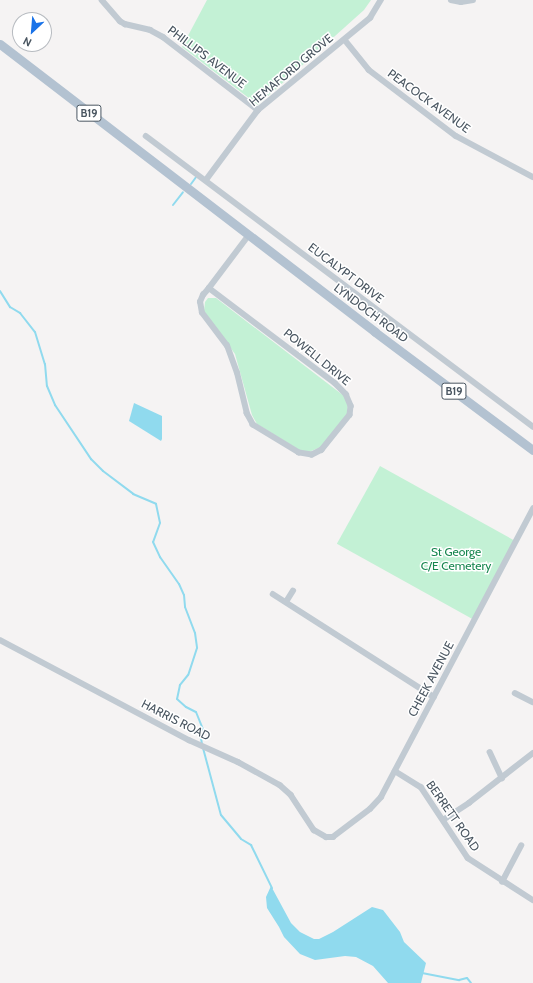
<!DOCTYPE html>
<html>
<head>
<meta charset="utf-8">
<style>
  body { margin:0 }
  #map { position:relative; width:533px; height:983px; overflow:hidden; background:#f5f3f3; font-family:Cabin,sans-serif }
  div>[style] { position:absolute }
  .green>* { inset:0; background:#c3f1d5; transform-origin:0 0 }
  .water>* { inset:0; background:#90daee }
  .stream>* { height:2px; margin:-1px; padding:0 1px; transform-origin:1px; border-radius:1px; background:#90daee }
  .minor>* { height:5.5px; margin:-2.75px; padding:0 2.75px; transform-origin:2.75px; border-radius:2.75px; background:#c1cad2 }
  .primary>* { height:9px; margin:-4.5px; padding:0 4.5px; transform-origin:4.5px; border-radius:4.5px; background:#b3c2d1 }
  span { translate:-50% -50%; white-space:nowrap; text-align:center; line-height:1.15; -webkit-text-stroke:3px #fff; paint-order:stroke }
  .shield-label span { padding:1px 3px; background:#fff; border:1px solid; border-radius:3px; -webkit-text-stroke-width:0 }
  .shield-label { font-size:11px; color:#4a5661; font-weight:700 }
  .street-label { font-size:12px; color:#4a5661 }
  .park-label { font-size:12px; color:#17864f }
  .north { position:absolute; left:12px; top:12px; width:40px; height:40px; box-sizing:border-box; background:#fff; border:1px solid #b7bbc0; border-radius:50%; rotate:206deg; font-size:11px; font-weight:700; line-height:16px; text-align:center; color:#4a5661 }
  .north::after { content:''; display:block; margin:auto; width:14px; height:18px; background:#1a73e8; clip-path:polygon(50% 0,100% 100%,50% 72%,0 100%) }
</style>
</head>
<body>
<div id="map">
  <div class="green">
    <div style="clip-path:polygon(207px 0,371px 0,364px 10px,258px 105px,182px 47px)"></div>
    <div style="clip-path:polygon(208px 298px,216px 298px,344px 396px,348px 403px,347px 414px,323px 446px,309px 452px,301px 451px,257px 424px,252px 415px,235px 354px,204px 311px,205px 302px)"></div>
    <div style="left:380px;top:466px;width:156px;height:89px;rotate:29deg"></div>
  </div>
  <div class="water">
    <div style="clip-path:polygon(134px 403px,162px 416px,162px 439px,161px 441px,129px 421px)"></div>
    <div style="clip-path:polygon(271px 886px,291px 923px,300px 932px,314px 939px,319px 939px,333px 932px,372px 907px,383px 910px,400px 932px,404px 942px,426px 963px,421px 983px,388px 983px,373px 966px,356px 957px,345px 956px,315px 960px,300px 954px,284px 937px,279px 927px,267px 908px,266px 897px)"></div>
  </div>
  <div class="stream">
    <div style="left:191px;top:184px;width:9px;rotate:-54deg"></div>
    <div style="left:173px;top:205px;width:16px;rotate:-52deg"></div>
    <div style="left:0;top:291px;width:19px;rotate:58deg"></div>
    <div style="left:10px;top:307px;width:12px;rotate:31deg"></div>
    <div style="left:20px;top:313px;width:24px;rotate:52deg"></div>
    <div style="left:35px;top:332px;width:34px;rotate:73deg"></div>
    <div style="left:45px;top:364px;width:22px;rotate:85deg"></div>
    <div style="left:47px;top:386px;width:21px;rotate:67deg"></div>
    <div style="left:55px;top:405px;width:65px;rotate:56.3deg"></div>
    <div style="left:91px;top:459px;width:17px;rotate:45deg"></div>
    <div style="left:103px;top:471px;width:38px;rotate:37deg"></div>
    <div style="left:133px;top:494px;width:25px;rotate:23deg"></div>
    <div style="left:156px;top:504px;width:19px;rotate:78deg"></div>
    <div style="left:160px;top:523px;width:20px;rotate:110deg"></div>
    <div style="left:153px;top:542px;width:17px;rotate:65deg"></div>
    <div style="left:160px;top:557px;width:33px;rotate:55deg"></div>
    <div style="left:179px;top:584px;width:12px;rotate:66deg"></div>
    <div style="left:184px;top:595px;width:12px;rotate:85deg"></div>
    <div style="left:185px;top:607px;width:28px;rotate:69deg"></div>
    <div style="left:195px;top:633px;width:15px;rotate:82deg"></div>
    <div style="left:197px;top:648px;width:28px;rotate:108deg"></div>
    <div style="left:188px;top:675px;width:13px;rotate:129deg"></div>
    <div style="left:180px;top:685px;width:14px;rotate:102deg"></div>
    <div style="left:177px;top:699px;width:12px;rotate:42deg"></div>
    <div style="left:186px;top:707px;width:11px;rotate:27deg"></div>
    <div style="left:196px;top:712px;width:22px;rotate:68deg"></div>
    <div style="left:204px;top:732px;width:7px;rotate:117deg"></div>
    <div style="left:201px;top:738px;width:6px;rotate:81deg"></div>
    <div style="left:203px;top:748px;width:69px;rotate:75deg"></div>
    <div style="left:221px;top:815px;width:31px;rotate:50deg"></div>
    <div style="left:241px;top:839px;width:12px;rotate:31deg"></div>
    <div style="left:251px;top:845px;width:48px;rotate:64deg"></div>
    <div style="left:422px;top:973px;width:38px;rotate:11deg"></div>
    <div style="left:459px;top:980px;width:8px;rotate:-14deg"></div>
    <div style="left:467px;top:978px;width:6px;rotate:51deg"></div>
  </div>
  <div class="minor">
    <div style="left:102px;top:0;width:28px;rotate:49deg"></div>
    <div style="left:120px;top:21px;width:6px;rotate:31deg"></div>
    <div style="left:125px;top:24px;width:26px;rotate:13deg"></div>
    <div style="left:150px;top:30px;width:15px;rotate:28deg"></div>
    <div style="left:163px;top:37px;width:120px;rotate:37.5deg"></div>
    <div style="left:451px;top:0;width:10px;rotate:11deg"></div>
    <div style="left:461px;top:2px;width:12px;rotate:-9deg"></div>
    <div style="left:345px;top:40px;width:38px;rotate:51deg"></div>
    <div style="left:369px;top:70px;width:109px;rotate:37.2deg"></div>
    <div style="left:456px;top:136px;width:87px;rotate:28deg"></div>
    <div style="left:146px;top:136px;width:484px;rotate:36.9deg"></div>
    <div style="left:206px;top:180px;width:87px;rotate:-53.4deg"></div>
    <div style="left:258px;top:110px;width:145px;rotate:-39.4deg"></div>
    <div style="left:370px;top:18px;width:21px;rotate:-59deg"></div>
    <div style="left:209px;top:288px;width:158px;rotate:37deg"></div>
    <div style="left:335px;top:383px;width:16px;rotate:45deg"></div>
    <div style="left:346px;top:394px;width:13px;rotate:67deg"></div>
    <div style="left:351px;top:406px;width:9px;rotate:96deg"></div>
    <div style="left:350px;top:415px;width:45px;rotate:128.7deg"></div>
    <div style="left:322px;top:450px;width:11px;rotate:153deg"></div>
    <div style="left:312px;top:455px;width:13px;rotate:-171deg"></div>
    <div style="left:299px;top:453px;width:54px;rotate:-148.7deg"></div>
    <div style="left:253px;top:425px;width:13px;rotate:-119deg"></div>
    <div style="left:247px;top:414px;width:42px;rotate:-103.7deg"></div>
    <div style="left:237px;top:373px;width:29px;rotate:-110deg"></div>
    <div style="left:227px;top:346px;width:41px;rotate:-127.1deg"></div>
    <div style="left:202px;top:313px;width:11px;rotate:-100deg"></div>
    <div style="left:200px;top:302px;width:8px;rotate:-67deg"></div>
    <div style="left:203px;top:295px;width:9px;rotate:-49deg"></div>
    <div style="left:209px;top:288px;width:66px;rotate:-53deg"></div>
    <div style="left:273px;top:594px;width:191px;rotate:32.6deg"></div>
    <div style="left:286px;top:602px;width:13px;rotate:-58deg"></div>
    <div style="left:0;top:640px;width:214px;rotate:27.9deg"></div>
    <div style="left:189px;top:740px;width:54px;rotate:24.2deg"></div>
    <div style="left:238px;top:762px;width:48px;rotate:28.7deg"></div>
    <div style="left:280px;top:785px;width:15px;rotate:42deg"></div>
    <div style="left:291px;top:795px;width:42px;rotate:56.7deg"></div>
    <div style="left:314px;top:830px;width:14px;rotate:30deg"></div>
    <div style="left:326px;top:837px;width:7px"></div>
    <div style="left:333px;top:837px;width:46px;rotate:-37.1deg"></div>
    <div style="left:370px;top:809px;width:16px;rotate:-47deg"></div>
    <div style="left:381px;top:797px;width:326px;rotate:-62.2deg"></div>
    <div style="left:515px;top:693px;width:20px;rotate:27deg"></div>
    <div style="left:490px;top:752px;width:29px;rotate:65deg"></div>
    <div style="left:395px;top:771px;width:31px;rotate:32deg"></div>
    <div style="left:421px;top:787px;width:85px;rotate:56.5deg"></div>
    <div style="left:468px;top:858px;width:77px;rotate:32.9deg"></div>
    <div style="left:443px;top:820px;width:31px;rotate:-33deg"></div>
    <div style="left:469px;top:803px;width:81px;rotate:-38deg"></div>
    <div style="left:502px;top:882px;width:41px;rotate:-62.2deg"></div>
  </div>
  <div class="primary">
    <div style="left:0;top:44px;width:473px;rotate:37.5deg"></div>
    <div style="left:375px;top:332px;width:197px;rotate:36.8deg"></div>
  </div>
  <div class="shield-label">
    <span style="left:89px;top:113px">B19</span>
    <span style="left:454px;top:391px">B19</span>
  </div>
  <div class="street-label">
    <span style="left:207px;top:57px;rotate:37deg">PHILLIPS AVENUE</span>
    <span style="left:291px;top:70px;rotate:-40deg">HEMAFORD GROVE</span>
    <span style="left:429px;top:101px;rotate:36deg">PEACOCK AVENUE</span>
    <span style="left:346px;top:273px;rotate:37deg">EUCALYPT DRIVE</span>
    <span style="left:371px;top:313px;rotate:37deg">LYNDOCH ROAD</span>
    <span style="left:317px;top:357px;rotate:39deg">POWELL DRIVE</span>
    <span style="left:431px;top:679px;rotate:-62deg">CHEEK AVENUE</span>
    <span style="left:176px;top:720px;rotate:27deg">HARRIS ROAD</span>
    <span style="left:453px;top:816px;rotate:55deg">BERRETT ROAD</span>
  </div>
  <div class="park-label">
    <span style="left:456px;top:559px">St George<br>C/E Cemetery</span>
  </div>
  <div class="north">N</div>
</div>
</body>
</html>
